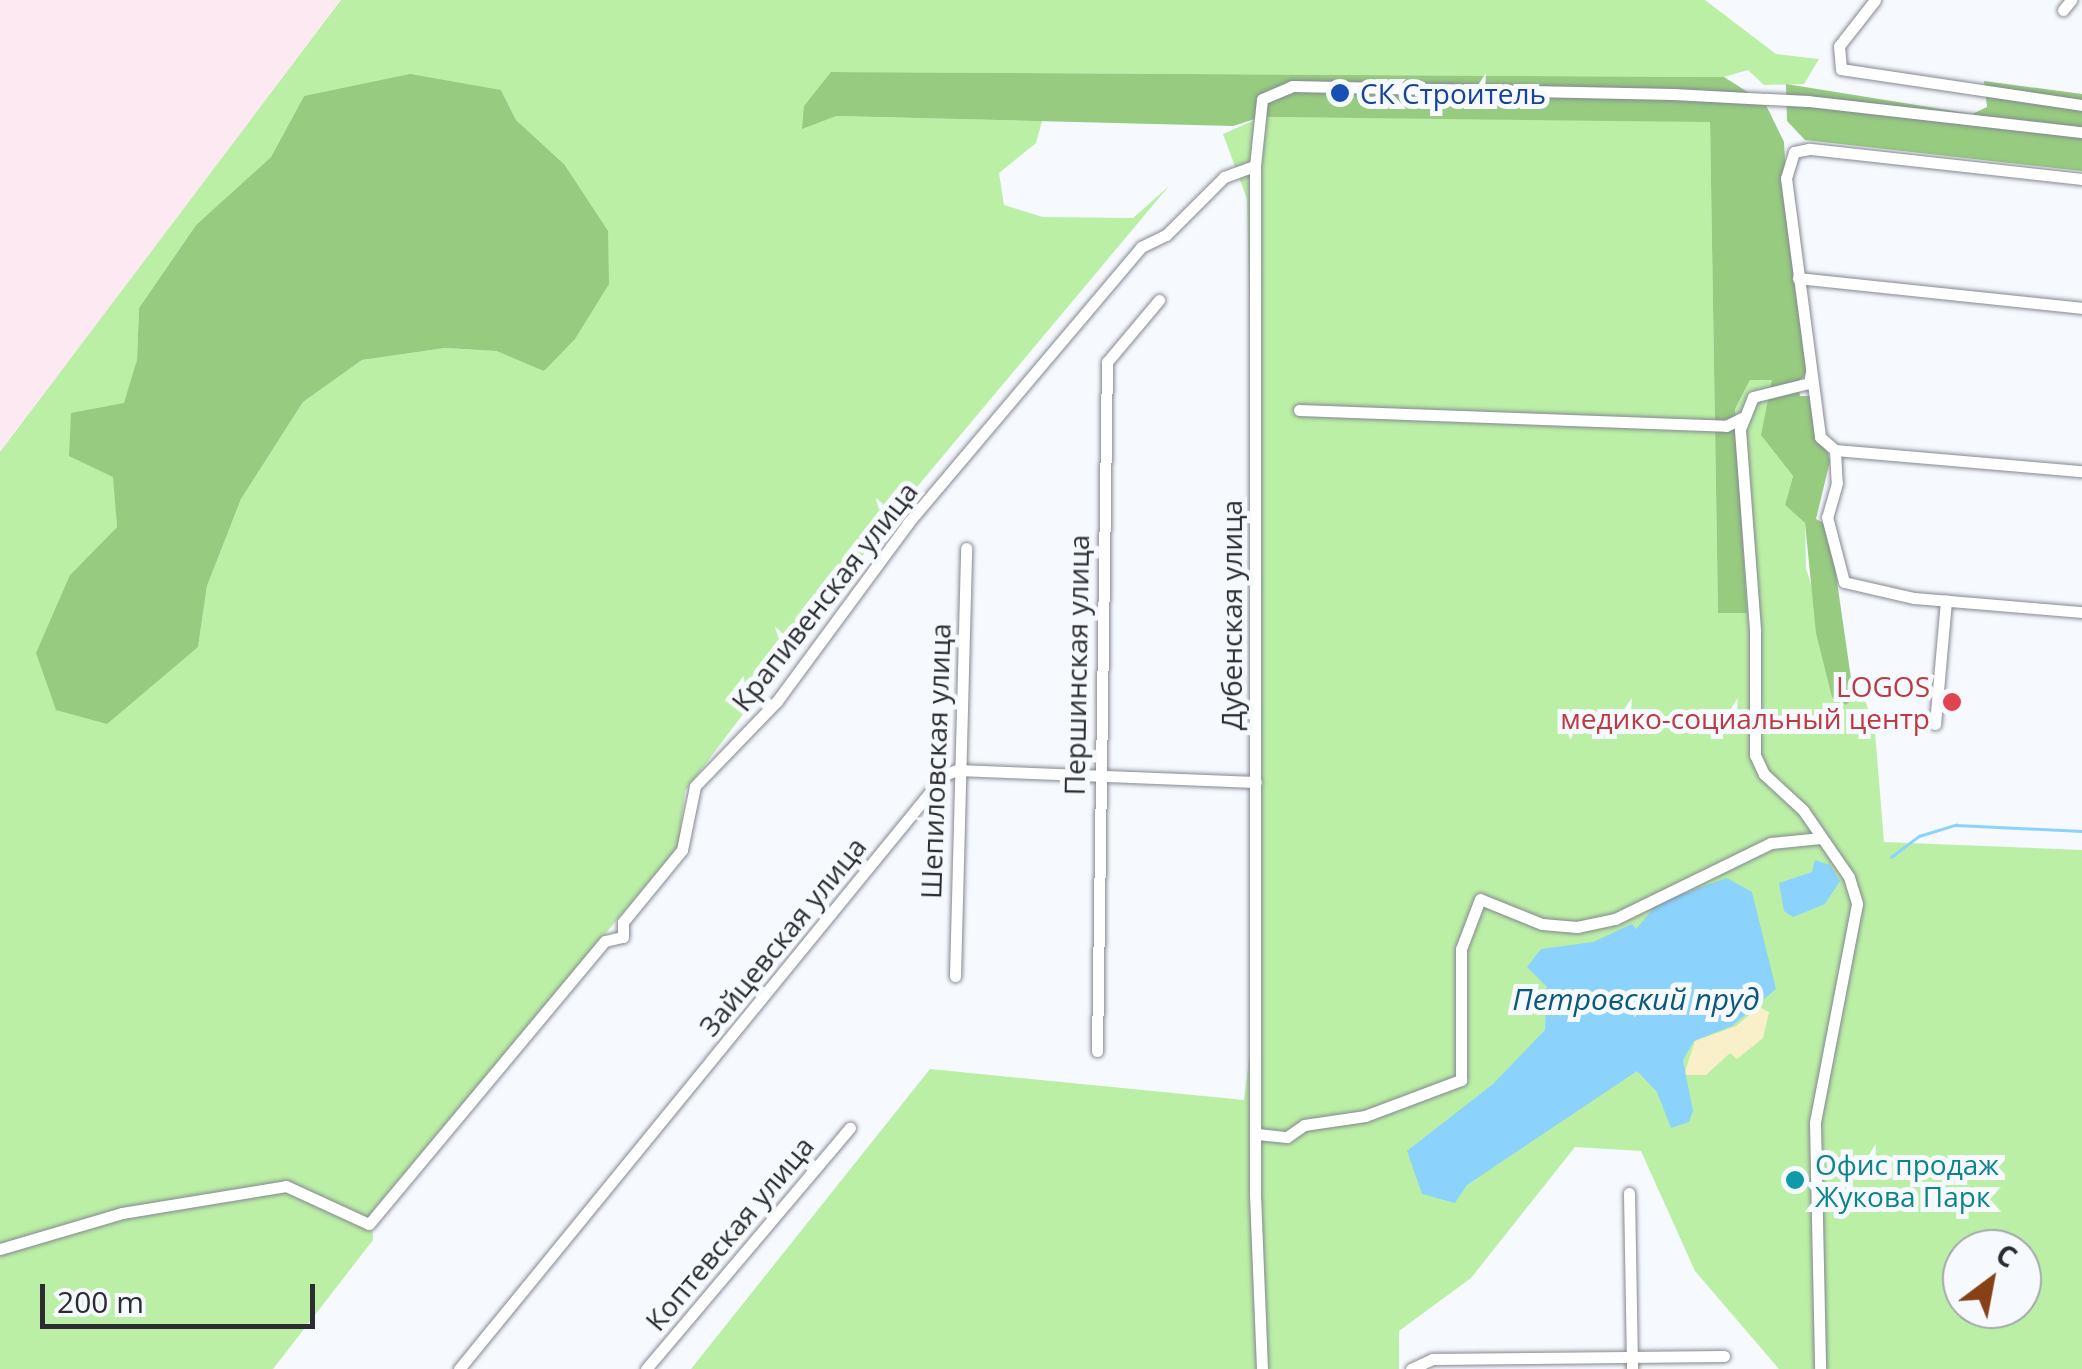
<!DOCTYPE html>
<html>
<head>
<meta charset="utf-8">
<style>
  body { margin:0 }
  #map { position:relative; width:2082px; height:1369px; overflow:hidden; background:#f6f9fe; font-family:"Open Sans",sans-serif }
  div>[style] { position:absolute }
  .industrial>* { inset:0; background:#fde9f1 }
  .green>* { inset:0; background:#bcefa6 }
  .forest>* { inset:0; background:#97cb80 }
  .sand>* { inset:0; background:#f9f0ca }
  .water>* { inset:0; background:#8bd3fc }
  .stream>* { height:2.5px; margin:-1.25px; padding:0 1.25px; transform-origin:1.25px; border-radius:1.25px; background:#8bd3fc }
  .roads { filter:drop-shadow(0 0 2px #848890) drop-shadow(0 0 2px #848890) }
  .minor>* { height:11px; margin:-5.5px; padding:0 5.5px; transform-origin:5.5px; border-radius:5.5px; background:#fff }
  .dots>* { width:28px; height:28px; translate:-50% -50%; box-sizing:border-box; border:5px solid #f6f9fe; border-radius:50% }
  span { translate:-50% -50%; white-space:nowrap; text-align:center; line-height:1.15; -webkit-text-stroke:10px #f6f9fe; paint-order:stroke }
  .transit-label { font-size:28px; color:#164399 }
  .left { translate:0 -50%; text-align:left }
  .street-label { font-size:28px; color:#2c2d30 }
  .health-label { font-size:28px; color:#be3a42 }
  .right { translate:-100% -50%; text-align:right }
  .culture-label { font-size:28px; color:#0d838f }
  .water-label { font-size:30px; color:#0b587a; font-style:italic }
  .north { position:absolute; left:1942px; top:1229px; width:100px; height:100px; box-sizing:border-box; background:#f6f9fe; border:2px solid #a5a7ac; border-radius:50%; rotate:32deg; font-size:28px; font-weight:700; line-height:40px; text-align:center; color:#2c2d30 }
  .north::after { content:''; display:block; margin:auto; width:35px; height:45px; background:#864116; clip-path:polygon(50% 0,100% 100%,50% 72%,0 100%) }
  .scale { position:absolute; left:40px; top:1284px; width:275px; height:45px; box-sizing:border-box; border:5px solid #2c2d30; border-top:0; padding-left:12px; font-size:30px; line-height:35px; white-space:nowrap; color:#2c2d30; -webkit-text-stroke:8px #f6f9fe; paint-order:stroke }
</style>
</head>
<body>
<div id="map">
  <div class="industrial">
    <div style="clip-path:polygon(0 0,341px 0,0 452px)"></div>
  </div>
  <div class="green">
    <div style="clip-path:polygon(evenodd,341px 0,1705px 0,1776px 54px,1819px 59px,1804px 84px,1764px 85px,1748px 70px,1724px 77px,831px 72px,835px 116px,1042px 121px,1036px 143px,999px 173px,1004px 205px,1043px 217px,1133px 218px,1169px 186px,891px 518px,685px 791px,679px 846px,372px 1212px,373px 1240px,273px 1369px,0 1369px,0 452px,341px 0,501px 90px,516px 120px,564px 164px,545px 371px,496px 351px,445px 348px,362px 360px,303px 402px,241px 499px,207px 586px,198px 647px,70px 575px,117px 527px,114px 477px,137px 360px,139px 308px,196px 225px,271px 157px,304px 96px,501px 90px)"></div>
    <div style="clip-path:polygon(evenodd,1261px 117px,1710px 121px,1718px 613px,1747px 612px,1735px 409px,1750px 380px,1773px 380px,1762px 435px,1793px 476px,1785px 505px,1805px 523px,1806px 568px,1846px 705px,1863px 693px,1875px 732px,1884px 842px,2082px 850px,2082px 1369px,1779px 1369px,1695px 1271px,1641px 1151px,1575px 1147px,1471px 1278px,1399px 1331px,1399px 1369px,691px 1369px,930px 1069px,1244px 1100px,1254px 1020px,1253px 462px,1247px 199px,1223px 134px,1261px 117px,1962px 1249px,2022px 1249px,2022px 1309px,1962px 1309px,1962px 1249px)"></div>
  </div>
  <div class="forest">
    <div style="clip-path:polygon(831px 72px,1724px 77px,1765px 103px,1784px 142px,1790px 250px,1809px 371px,1798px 382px,1800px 396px,1812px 396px,1830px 461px,1816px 519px,1829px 526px,1854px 699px,1846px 705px,1832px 697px,1816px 633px,1805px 523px,1785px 505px,1793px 476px,1761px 435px,1772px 380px,1750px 380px,1735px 409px,1747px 613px,1718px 613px,1710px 122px,1261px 117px,1233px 126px,836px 116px,802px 129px,804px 106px)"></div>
    <div style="clip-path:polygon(410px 74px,501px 90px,516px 120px,564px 164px,608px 231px,609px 284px,575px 339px,544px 371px,496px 351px,445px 348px,362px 360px,303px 402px,241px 499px,207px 586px,198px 647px,107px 724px,56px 710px,36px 653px,70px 575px,117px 527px,113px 477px,69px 456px,71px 413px,124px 403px,137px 360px,139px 308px,196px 225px,271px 157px,304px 96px)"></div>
    <div style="clip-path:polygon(1984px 81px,2082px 94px,2082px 171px,1805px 140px,1787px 121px,1786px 84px,1972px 114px,1987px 107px)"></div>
  </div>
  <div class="sand">
    <div style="clip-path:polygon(1759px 1007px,1769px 1012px,1763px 1038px,1737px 1059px,1730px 1053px,1706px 1075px,1684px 1075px,1695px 1041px,1736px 1026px)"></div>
  </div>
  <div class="water">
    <div style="clip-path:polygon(1815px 860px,1830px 865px,1840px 881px,1825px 904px,1793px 917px,1784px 911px,1779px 883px,1812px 872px)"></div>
    <div style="clip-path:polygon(1727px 878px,1752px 892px,1776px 989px,1732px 1026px,1694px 1041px,1683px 1060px,1693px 1111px,1689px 1122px,1671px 1128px,1657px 1092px,1637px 1071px,1467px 1185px,1455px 1203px,1422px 1194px,1407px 1151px,1493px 1084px,1545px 1030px,1547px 987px,1527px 967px,1541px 949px,1593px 942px,1632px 924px,1636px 929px,1659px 902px)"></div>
  </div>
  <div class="stream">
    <div style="left:1891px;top:857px;width:35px;rotate:-37deg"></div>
    <div style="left:1919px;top:836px;width:39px;rotate:-17deg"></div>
    <div style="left:1956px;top:825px;width:126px;rotate:2.7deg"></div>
  </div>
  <div class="roads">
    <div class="minor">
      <div style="left:1875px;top:0;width:58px;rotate:128deg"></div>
      <div style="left:1839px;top:46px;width:23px;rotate:85deg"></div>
      <div style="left:1841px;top:69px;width:244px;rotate:8.5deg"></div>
      <div style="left:2063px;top:10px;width:13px;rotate:-51deg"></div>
      <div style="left:2082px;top:179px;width:275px;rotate:-173.7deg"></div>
      <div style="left:1809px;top:149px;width:15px;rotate:169deg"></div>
      <div style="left:1794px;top:152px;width:27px;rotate:107deg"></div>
      <div style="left:1786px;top:178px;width:261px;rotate:82.5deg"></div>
      <div style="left:1820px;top:437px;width:20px;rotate:41deg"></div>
      <div style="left:1835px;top:450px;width:33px;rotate:87deg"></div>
      <div style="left:1837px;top:483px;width:35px;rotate:106deg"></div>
      <div style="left:1827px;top:517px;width:67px;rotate:75.3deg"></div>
      <div style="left:1844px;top:582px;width:72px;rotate:12.9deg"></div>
      <div style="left:1914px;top:598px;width:169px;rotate:4.8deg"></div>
      <div style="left:1798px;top:278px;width:286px;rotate:6deg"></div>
      <div style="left:1811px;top:372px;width:11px;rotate:100deg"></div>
      <div style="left:1809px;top:383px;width:58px;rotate:166deg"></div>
      <div style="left:1753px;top:397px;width:35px;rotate:112deg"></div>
      <div style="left:1740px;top:430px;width:202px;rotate:85.7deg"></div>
      <div style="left:1755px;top:631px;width:124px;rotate:90deg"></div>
      <div style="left:1755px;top:755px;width:21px;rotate:65deg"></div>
      <div style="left:1764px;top:774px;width:53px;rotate:42.7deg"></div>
      <div style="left:1803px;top:810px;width:81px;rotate:55.5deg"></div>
      <div style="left:1849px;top:877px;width:28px;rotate:73deg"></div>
      <div style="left:1857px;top:904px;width:223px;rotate:100.9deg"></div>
      <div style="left:1815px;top:1123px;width:246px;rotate:88.8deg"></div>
      <div style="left:1299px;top:410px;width:427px;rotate:2.1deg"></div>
      <div style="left:1726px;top:426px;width:18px;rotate:-27deg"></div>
      <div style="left:1835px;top:450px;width:248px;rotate:4.9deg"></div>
      <div style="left:1935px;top:724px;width:124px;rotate:-84.9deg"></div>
      <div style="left:955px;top:976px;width:428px;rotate:-88.5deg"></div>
      <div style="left:1097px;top:1051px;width:689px;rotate:-89.17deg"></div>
      <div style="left:1107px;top:362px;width:81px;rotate:-50deg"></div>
      <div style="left:1257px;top:1134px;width:30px;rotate:6deg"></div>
      <div style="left:1287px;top:1137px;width:21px;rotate:-35deg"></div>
      <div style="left:1304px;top:1125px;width:62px;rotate:-8.4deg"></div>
      <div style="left:1365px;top:1116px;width:103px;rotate:-20.6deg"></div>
      <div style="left:1461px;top:1080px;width:131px;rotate:-90deg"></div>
      <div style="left:1461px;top:949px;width:53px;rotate:-69.2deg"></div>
      <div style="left:1480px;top:899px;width:67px;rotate:22deg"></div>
      <div style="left:1542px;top:924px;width:35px;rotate:5deg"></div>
      <div style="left:1577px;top:927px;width:39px;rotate:-12deg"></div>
      <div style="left:1615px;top:919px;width:174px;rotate:-26deg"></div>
      <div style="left:1771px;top:843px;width:50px;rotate:-5.7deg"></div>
      <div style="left:1629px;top:1193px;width:176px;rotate:89deg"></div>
      <div style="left:0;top:1249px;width:127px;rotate:-16.4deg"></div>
      <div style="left:122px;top:1213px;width:166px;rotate:-9.3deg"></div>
      <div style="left:286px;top:1186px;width:91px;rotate:24.6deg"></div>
      <div style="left:369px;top:1224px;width:368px;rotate:-50.2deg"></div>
      <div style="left:605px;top:941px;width:18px;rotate:-13deg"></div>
      <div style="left:623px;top:937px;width:15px;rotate:-90deg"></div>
      <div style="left:623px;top:922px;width:93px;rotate:-50.7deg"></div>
      <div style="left:682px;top:850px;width:65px;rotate:-78.5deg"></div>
      <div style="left:695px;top:786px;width:118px;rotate:-46deg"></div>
      <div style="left:777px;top:701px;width:221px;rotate:-53.6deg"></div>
      <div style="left:908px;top:523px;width:361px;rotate:-49.8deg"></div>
      <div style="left:1141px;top:247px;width:28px;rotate:-26deg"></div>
      <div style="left:1166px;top:235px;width:82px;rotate:-45deg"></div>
      <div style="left:1224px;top:177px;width:33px;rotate:-20deg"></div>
      <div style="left:459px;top:1369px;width:767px;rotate:-50.77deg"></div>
      <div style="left:944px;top:775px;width:14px;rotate:-21deg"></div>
      <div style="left:957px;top:770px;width:299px;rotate:2.3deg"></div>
      <div style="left:646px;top:1369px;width:316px;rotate:-49.8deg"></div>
      <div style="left:1262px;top:1369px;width:177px;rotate:-92.3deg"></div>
      <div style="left:1255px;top:1192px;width:1026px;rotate:-90deg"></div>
      <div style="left:1255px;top:166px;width:67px;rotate:-84deg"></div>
      <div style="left:1262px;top:99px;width:33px;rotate:-23deg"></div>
      <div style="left:1292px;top:86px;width:381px;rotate:1.2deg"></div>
      <div style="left:1673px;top:94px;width:135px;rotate:3deg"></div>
      <div style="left:1808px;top:101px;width:276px;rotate:6.5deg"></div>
      <div style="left:1411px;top:1369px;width:23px;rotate:-25deg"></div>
      <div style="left:1432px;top:1359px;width:292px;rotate:-0.6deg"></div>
    </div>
  </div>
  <div class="dots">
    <div style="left:1340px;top:93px;background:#1a4fb4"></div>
    <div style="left:1952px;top:702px;background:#e0444e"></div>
    <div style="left:1795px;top:1180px;background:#0f9aa8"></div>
  </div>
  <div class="transit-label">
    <span class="left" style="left:1360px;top:93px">СК Строитель</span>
  </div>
  <div class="street-label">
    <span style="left:824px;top:596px;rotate:-52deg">Крапивенская улица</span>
    <span style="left:1231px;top:615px;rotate:-90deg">Дубенская улица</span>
    <span style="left:1076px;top:665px;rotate:-89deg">Першинская улица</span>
    <span style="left:935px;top:761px;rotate:-88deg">Шепиловская улица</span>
    <span style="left:782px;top:936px;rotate:-51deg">Зайцевская улица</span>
    <span style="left:729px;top:1233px;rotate:-50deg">Коптевская улица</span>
  </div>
  <div class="health-label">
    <span class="right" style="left:1930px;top:702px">LOGOS<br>медико-социальный центр</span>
  </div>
  <div class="culture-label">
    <span class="left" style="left:1815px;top:1180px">Офис продаж<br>Жукова Парк</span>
  </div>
  <div class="water-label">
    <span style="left:1636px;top:999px">Петровский пруд</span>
  </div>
  <div class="north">С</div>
  <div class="scale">200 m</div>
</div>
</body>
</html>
